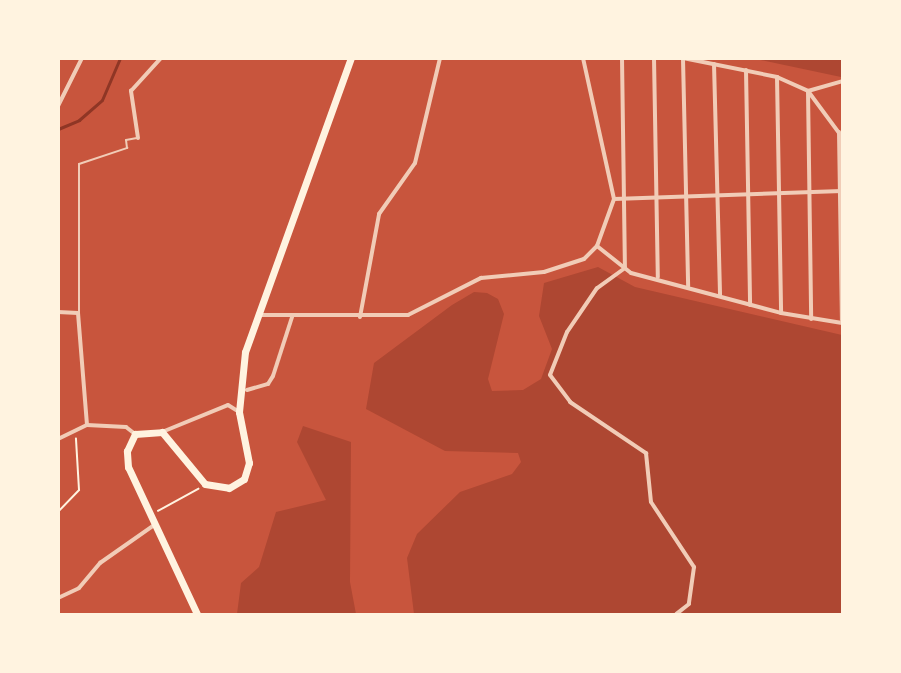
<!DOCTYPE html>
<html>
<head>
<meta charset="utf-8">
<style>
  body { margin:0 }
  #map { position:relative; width:901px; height:673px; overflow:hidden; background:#c8553d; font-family:"IBM Plex Sans",sans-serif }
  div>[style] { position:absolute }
  .green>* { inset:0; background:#ae4732 }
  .stream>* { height:3px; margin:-1.5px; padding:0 1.5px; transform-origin:1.5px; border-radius:1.5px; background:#8f3625 }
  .path>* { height:1.5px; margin:-0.75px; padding:0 0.75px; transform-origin:0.75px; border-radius:0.75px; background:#fff3e0 }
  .service>* { height:2px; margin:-1px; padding:0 1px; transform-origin:1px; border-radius:1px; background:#f1ccb7 }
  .minor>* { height:4px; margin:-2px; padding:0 2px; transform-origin:2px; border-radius:2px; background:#f1ccb7 }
  .primary>* { height:7px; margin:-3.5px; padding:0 3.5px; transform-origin:3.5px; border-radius:3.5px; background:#fff3e0 }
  span { translate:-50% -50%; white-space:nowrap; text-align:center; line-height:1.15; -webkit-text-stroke:6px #fff3e0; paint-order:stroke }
  .frame { position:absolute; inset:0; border:60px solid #fff3e0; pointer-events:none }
</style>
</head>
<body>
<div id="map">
  <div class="green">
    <div style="clip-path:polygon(756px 59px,842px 59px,842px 77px,841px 77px)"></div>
    <div style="clip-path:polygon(598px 267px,635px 287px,842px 335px,842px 614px,414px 614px,407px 558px,417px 534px,460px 492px,512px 474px,521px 462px,518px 453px,445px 451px,366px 409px,374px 363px,452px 305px,474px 292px,487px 293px,498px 299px,504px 314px,488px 379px,492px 391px,523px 390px,541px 379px,552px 349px,539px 316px,544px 283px)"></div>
    <div style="clip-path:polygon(303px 426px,351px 442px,350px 582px,356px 614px,237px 614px,241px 583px,259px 567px,276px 512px,326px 500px,297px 442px)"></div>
  </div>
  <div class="stream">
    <div style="left:58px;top:129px;width:23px;rotate:-23deg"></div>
    <div style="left:79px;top:120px;width:30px;rotate:-41deg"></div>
    <div style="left:102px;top:100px;width:46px;rotate:-66.8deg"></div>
  </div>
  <div class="path">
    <div style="left:158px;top:511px;width:46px;rotate:-28.8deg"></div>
    <div style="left:58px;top:512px;width:30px;rotate:-46deg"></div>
    <div style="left:79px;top:490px;width:51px;rotate:-93.4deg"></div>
  </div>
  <div class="service">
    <div style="left:79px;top:314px;width:150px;rotate:-90deg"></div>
    <div style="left:79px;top:164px;width:51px;rotate:-18.4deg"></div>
    <div style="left:127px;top:148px;width:8px;rotate:-97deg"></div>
    <div style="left:126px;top:140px;width:11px;rotate:-10deg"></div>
  </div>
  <div class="minor">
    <div style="left:622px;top:58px;width:210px;rotate:89.2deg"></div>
    <div style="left:625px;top:268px;width:34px;rotate:144deg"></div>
    <div style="left:597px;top:288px;width:53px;rotate:124.3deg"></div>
    <div style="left:567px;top:332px;width:46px;rotate:111.6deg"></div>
    <div style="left:550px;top:375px;width:34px;rotate:53deg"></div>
    <div style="left:570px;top:402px;width:92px;rotate:33.9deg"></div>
    <div style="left:646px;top:453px;width:49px;rotate:84.2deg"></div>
    <div style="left:651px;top:502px;width:78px;rotate:56.5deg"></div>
    <div style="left:694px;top:567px;width:37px;rotate:98deg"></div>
    <div style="left:689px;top:604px;width:16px;rotate:142deg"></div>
    <div style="left:654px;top:58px;width:219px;rotate:89deg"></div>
    <div style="left:683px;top:58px;width:96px;rotate:11.4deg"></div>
    <div style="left:777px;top:77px;width:34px;rotate:24deg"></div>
    <div style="left:808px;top:91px;width:57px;rotate:53.5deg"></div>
    <div style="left:683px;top:59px;width:227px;rotate:88.7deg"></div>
    <div style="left:714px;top:64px;width:231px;rotate:88.5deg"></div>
    <div style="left:746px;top:70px;width:235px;rotate:89deg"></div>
    <div style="left:777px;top:77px;width:236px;rotate:89deg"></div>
    <div style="left:808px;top:91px;width:228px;rotate:89.2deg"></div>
    <div style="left:808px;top:91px;width:35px;rotate:-16deg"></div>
    <div style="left:58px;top:106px;width:54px;rotate:-63.4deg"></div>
    <div style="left:839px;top:132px;width:188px;rotate:89.1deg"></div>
    <div style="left:138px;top:138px;width:48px;rotate:-98.5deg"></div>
    <div style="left:131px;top:91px;width:45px;rotate:-47.7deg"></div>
    <div style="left:614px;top:199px;width:228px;rotate:-2deg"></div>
    <div style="left:597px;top:246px;width:43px;rotate:38.5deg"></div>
    <div style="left:631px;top:273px;width:155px;rotate:14.9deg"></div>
    <div style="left:781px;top:313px;width:62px;rotate:9.3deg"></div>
    <div style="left:58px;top:312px;width:20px;rotate:3deg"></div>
    <div style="left:78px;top:313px;width:112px;rotate:85.4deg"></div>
    <div style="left:258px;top:315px;width:150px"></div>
    <div style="left:408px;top:315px;width:82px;rotate:-26.9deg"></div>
    <div style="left:481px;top:278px;width:63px;rotate:-5.4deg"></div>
    <div style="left:544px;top:272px;width:42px;rotate:-18deg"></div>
    <div style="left:584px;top:259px;width:18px;rotate:-45deg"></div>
    <div style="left:597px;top:246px;width:50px;rotate:-70.1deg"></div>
    <div style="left:614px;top:199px;width:144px;rotate:-102.4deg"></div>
    <div style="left:360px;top:317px;width:105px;rotate:-79.5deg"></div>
    <div style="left:379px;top:214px;width:62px;rotate:-54.8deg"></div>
    <div style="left:415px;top:163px;width:108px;rotate:-76.6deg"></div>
    <div style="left:247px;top:390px;width:22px;rotate:-16deg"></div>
    <div style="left:268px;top:384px;width:9px;rotate:-58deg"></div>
    <div style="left:273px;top:376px;width:62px;rotate:-72.1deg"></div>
    <div style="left:162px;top:432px;width:71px;rotate:-22.2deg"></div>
    <div style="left:228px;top:405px;width:13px;rotate:32deg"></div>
    <div style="left:58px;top:439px;width:32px;rotate:-26deg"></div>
    <div style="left:87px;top:425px;width:39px;rotate:3deg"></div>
    <div style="left:126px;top:427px;width:11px;rotate:38deg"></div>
    <div style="left:58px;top:598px;width:23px;rotate:-25deg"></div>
    <div style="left:79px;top:588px;width:33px;rotate:-50deg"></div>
    <div style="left:100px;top:563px;width:66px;rotate:-35.1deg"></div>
  </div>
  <div class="primary">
    <div style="left:197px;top:614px;width:162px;rotate:-115.1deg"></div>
    <div style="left:128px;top:467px;width:16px;rotate:-94deg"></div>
    <div style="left:127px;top:451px;width:19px;rotate:-65deg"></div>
    <div style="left:135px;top:434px;width:27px;rotate:-4deg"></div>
    <div style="left:162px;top:432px;width:67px;rotate:50.4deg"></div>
    <div style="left:205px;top:484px;width:24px;rotate:9deg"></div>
    <div style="left:229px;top:488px;width:17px;rotate:-31deg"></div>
    <div style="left:244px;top:479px;width:17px;rotate:-73deg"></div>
    <div style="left:249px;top:463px;width:52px;rotate:-101.1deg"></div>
    <div style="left:239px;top:412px;width:60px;rotate:-84.3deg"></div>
    <div style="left:245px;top:352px;width:313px;rotate:-70.2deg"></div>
  </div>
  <div class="frame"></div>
</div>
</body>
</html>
